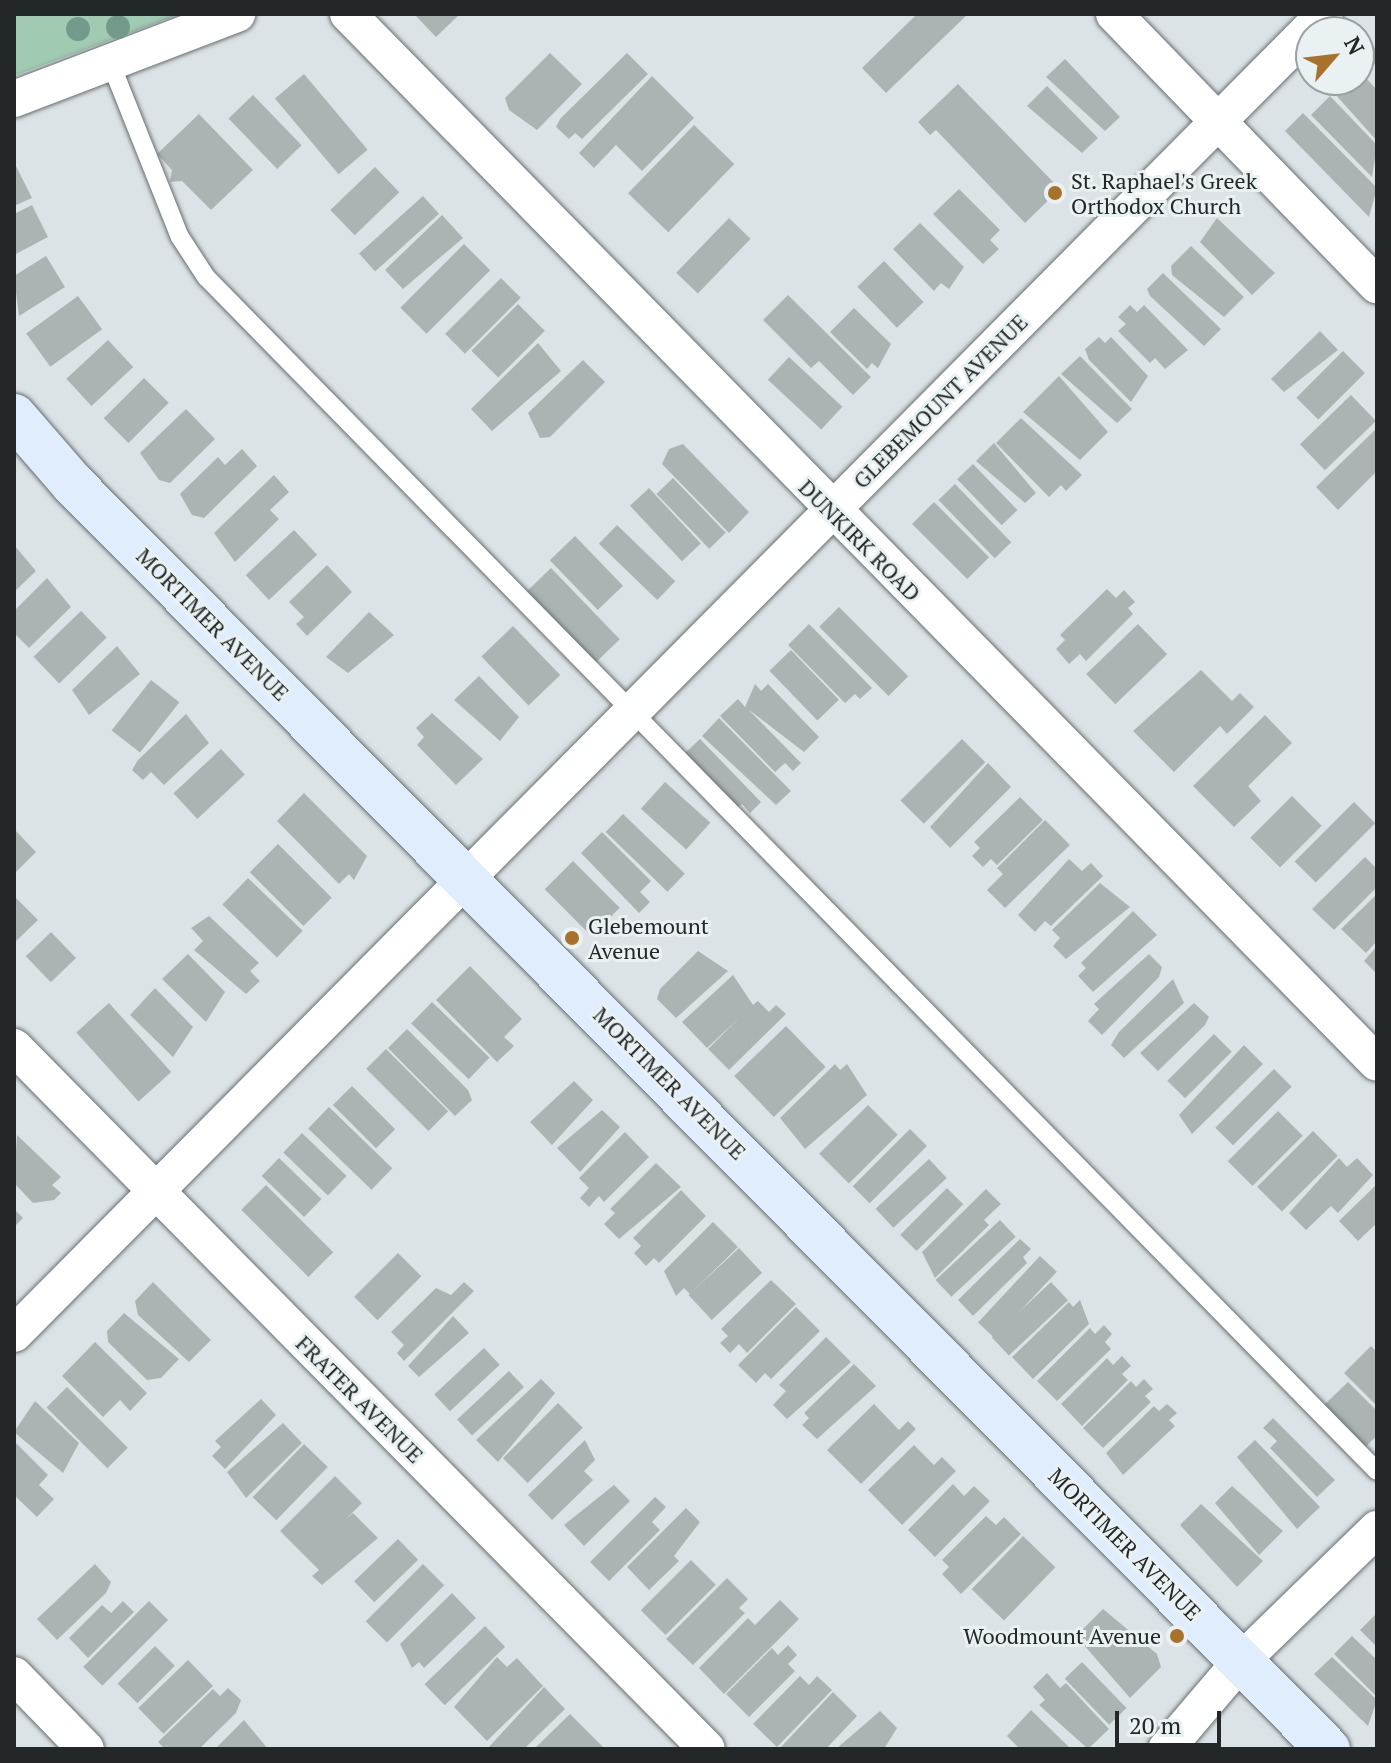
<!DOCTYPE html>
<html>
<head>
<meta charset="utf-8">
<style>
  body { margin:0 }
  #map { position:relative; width:1391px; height:1763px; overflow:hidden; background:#dce3e6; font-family:"PT Serif",serif }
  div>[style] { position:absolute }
  .green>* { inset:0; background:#a0cab2 }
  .building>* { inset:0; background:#acb4b3; transform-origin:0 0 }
  .roads { filter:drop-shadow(0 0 2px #676e70) drop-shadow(0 0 2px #676e70) }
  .lane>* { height:18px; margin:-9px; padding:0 9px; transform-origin:9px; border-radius:9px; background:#fff }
  .street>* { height:36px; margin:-18px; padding:0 18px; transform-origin:18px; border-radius:18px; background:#fff }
  .secondary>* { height:44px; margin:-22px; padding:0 22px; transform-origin:22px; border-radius:22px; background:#dfedfc }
  .trees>* { width:24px; height:24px; margin:-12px; border-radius:50%; background:#729b8c }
  .dots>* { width:22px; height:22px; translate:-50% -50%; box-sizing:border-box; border:4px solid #e9f1f3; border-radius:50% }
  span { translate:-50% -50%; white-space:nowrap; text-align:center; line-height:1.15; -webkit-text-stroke:6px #e9f1f3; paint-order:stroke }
  .poi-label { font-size:22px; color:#242728 }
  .left { translate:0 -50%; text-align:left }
  .right { translate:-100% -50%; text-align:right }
  .street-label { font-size:22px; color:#242728 }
  .frame { position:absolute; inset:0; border:16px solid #242728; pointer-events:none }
  .north { position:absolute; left:1295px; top:16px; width:80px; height:80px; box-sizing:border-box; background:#e9f1f3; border:2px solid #9aa0a2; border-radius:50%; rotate:62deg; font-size:22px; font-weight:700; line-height:32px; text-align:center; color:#242728 }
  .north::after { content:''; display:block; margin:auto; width:28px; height:36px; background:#a8722c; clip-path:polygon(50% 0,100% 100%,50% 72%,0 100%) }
  .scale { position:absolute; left:1115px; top:1711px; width:106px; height:36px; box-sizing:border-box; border:4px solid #242728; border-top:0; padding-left:10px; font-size:24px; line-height:28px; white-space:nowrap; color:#242728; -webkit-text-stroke:6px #e9f1f3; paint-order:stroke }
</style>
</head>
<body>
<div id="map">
  <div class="green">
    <div style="clip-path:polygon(14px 14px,180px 14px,14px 76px)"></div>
  </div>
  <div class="building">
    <div style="clip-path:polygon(414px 14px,460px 14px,436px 37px)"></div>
    <div style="clip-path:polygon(917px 14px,968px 14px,886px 93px,862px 68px)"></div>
    <div style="clip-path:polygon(1377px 45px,1377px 67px,1366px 56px)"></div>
    <div style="clip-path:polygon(550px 53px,582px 84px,537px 130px,509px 110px,505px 98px)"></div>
    <div style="clip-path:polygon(627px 53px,648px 74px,582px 139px,575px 133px,569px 139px,556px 127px,560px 119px)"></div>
    <div style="clip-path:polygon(1065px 59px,1120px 117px,1105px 131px,1046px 77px)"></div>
    <div style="left:304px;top:74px;width:99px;height:38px;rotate:50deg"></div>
    <div style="clip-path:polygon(652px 76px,694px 118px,642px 171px,616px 145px,594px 168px,579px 153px)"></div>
    <div style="clip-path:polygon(1365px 77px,1377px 90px,1377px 141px,1335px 94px)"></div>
    <div style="clip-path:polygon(958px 84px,1060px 189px,1025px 223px,936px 130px,930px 135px,918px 122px)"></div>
    <div style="clip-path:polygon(1047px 86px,1098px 138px,1082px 153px,1027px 106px)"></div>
    <div style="left:253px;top:95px;width:70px;height:34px;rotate:46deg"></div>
    <div style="clip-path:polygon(1330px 96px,1377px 145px,1372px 177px,1311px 115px)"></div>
    <div style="clip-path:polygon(1303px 113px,1377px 188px,1369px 217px,1285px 131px)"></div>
    <div style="clip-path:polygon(199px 114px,253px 170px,211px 210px,182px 181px,170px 182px,172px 170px,157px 154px)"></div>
    <div style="left:694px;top:125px;width:56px;height:95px;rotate:44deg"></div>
    <div style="clip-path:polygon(14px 162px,32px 198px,14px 206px)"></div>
    <div style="left:375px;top:167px;width:35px;height:62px;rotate:46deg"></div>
    <div style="clip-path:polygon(959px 189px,1000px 230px,990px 240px,999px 249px,983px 264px,933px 214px)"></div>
    <div style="left:423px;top:196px;width:24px;height:86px;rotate:48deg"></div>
    <div style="clip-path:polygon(32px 205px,48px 237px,14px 255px,14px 214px)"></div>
    <div style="clip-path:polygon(442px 215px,463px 238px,403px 289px,385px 270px)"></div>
    <div style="left:729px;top:218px;width:30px;height:76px;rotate:44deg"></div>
    <div style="clip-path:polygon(1217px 218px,1275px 273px,1252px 295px,1200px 242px)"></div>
    <div style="clip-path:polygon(920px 223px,964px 267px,949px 289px,941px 283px,934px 291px,893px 249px)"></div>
    <div style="left:464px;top:244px;width:37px;height:90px;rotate:45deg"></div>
    <div style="clip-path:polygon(1191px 246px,1244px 297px,1224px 317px,1172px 275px,1171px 266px)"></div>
    <div style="clip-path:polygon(46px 256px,65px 287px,19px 316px,14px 276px)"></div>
    <div style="left:884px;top:261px;width:57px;height:37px;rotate:46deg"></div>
    <div style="clip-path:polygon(1163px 273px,1221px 329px,1204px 346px,1150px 296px,1147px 289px)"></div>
    <div style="left:501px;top:278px;width:28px;height:79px;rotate:45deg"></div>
    <div style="clip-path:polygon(788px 295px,871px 377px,853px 395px,819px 361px,811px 368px,763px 320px)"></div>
    <div style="left:78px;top:296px;width:41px;height:64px;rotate:54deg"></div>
    <div style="left:518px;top:304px;width:38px;height:66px;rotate:45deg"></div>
    <div style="clip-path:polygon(1130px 305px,1137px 312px,1144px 305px,1188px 350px,1165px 369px,1155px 358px,1150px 363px,1118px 331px,1126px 324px,1118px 317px)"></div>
    <div style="clip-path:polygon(854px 308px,891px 344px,878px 368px,872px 363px,867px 369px,830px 332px)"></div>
    <div style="clip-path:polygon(1320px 331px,1338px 350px,1284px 392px,1271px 379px)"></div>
    <div style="clip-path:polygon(1099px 337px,1105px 343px,1111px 337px,1148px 376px,1131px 402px,1089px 360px,1085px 349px)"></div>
    <div style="left:108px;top:340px;width:37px;height:57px;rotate:47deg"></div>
    <div style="clip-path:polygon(538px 343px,561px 371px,492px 431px,471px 409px)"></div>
    <div style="left:1343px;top:351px;width:31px;height:66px;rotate:45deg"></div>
    <div style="clip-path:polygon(1080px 356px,1132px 409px,1117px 423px,1061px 374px)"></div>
    <div style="left:789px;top:357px;width:73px;height:31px;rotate:43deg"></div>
    <div style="clip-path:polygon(583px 360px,605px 382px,550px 437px,540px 438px,528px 413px)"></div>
    <div style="clip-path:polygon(1059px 376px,1108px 432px,1080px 460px,1023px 412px)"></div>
    <div style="left:144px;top:378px;width:35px;height:57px;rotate:45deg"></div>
    <div style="left:1351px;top:395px;width:36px;height:71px;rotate:46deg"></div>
    <div style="clip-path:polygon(186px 409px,215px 439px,170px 483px,159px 480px,140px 453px)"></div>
    <div style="clip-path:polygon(1021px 418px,1082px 475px,1066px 491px,1061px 485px,1049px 497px,996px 443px)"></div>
    <div style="clip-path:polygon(1375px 430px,1377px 471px,1338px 510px,1316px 487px)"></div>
    <div style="clip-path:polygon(994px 443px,1036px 493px,1025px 503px,976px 461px)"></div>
    <div style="clip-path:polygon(683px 444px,749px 512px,729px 533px,662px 464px,669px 449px)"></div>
    <div style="clip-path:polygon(242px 449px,257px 466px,204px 518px,192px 515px,180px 494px,218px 457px,225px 465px)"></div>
    <div style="left:973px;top:464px;width:64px;height:22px;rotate:46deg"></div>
    <div style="clip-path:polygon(274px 475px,289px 492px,270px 510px,279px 519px,235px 562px,214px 533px)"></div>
    <div style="left:673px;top:478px;width:76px;height:23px;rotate:46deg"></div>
    <div style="left:955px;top:484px;width:81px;height:23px;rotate:46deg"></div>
    <div style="left:649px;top:488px;width:76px;height:26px;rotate:47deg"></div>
    <div style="left:934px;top:502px;width:78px;height:31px;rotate:45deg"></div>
    <div style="left:617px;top:525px;width:81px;height:26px;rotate:44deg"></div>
    <div style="left:294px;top:530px;width:34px;height:66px;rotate:47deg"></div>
    <div style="left:575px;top:536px;width:69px;height:35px;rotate:46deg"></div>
    <div style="clip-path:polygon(14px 545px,36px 571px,14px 592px)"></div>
    <div style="clip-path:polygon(327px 565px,352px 592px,307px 636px,296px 624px,304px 617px,289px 602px)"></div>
    <div style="left:551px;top:568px;width:99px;height:37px;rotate:46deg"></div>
    <div style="clip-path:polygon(47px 578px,71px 607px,29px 648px,14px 633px,14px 611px)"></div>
    <div style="clip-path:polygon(1107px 589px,1116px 598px,1124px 590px,1135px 602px,1128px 608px,1133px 614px,1086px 661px,1080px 654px,1069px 664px,1056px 649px,1065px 640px,1060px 635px)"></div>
    <div style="left:839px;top:607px;width:98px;height:28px;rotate:45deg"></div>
    <div style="left:81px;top:611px;width:37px;height:66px;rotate:46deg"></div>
    <div style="clip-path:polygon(369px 612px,394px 635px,348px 673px,326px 657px)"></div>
    <div style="clip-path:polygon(809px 624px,872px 688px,860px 699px,855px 694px,845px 703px,788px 645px)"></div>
    <div style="left:1138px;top:624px;width:42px;height:72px;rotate:46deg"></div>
    <div style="left:513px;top:626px;width:68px;height:44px;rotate:46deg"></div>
    <div style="clip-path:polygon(117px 646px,140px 674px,89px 715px,72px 690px)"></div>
    <div style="left:791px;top:650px;width:69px;height:30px;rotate:46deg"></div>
    <div style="clip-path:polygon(1201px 670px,1232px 701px,1240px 693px,1254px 707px,1227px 734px,1220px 726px,1174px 772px,1133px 731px)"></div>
    <div style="clip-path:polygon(479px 676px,519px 717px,500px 741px,454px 700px)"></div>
    <div style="left:151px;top:680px;width:36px;height:64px;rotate:38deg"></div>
    <div style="clip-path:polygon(755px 684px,761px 691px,768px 684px,819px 737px,804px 752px,748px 709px,801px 763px,793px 771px,785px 763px,775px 772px,720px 716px,738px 699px,745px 707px)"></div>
    <div style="clip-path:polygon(432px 713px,483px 759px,456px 785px,417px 745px,424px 737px,416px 728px)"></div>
    <div style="clip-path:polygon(186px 714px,209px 743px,164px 785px,151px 772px,143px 780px,132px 770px,138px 760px)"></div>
    <div style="clip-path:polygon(1265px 715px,1292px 743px,1248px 786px,1261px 801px,1234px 827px,1193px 786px)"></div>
    <div style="clip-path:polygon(719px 718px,791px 791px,776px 805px,702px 736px)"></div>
    <div style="clip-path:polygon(700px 739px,761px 802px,750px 813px,742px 804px,736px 809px,683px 755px)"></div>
    <div style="left:962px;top:739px;width:33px;height:87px;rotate:45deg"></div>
    <div style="left:221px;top:749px;width:35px;height:65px;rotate:47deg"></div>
    <div style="clip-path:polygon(988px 763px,1011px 787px,950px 848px,930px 827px)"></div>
    <div style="left:665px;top:782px;width:61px;height:36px;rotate:42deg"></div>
    <div style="clip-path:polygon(304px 793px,367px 856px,354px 880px,349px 874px,339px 884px,277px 821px)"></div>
    <div style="left:1292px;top:796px;width:42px;height:59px;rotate:45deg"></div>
    <div style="clip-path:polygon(1020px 797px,1043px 820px,997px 865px,991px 859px,983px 867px,972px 856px,980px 848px,974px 842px)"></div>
    <div style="left:1354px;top:802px;width:30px;height:84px;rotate:45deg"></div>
    <div style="left:623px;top:814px;width:86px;height:25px;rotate:44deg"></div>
    <div style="clip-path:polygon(1045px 820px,1070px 845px,1005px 908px,987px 890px,1003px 874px,997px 868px)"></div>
    <div style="clip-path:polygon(14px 829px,36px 852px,14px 874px)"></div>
    <div style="clip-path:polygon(602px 832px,651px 881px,640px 892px,650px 902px,639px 913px,581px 853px)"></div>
    <div style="left:278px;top:844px;width:76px;height:40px;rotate:45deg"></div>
    <div style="clip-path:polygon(1365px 857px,1377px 869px,1377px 887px,1334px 930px,1312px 909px)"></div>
    <div style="clip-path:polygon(1069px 859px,1082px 871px,1091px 863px,1103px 876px,1051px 926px,1045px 921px,1035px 932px,1018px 915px)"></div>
    <div style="left:573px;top:861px;width:66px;height:40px;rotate:45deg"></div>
    <div style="left:248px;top:878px;width:76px;height:37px;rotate:44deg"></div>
    <div style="clip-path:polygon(1100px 883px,1130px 907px,1066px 959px,1053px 946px,1060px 938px,1052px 930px)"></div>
    <div style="clip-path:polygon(1377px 894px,1377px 941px,1366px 953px,1341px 929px)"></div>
    <div style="clip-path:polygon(14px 896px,38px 920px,14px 943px)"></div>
    <div style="clip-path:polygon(1133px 911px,1157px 935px,1093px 992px,1078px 976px,1086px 968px,1081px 963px)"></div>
    <div style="clip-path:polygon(209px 916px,259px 963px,250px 971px,260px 981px,246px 994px,194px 950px,203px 941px,191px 928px)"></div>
    <div style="left:51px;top:932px;width:36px;height:35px;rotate:46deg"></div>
    <div style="clip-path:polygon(1377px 946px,1377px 974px,1364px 961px)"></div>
    <div style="clip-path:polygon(698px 951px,728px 971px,676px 1018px,657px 999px,660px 989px)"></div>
    <div style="clip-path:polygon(188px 954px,225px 992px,206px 1022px,162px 979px)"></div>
    <div style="clip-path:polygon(1149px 954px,1162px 967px,1159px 977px,1102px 1035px,1088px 1021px,1099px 1009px,1094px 1004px)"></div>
    <div style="clip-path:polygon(470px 966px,522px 1019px,504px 1037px,514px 1046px,497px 1062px,436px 1000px)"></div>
    <div style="clip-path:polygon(733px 975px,753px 1005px,758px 1001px,769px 1012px,776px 1005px,786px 1014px,729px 1070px,708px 1049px,739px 1018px,707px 1048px,682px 1022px)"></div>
    <div style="clip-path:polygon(1173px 979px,1184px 1003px,1124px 1058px,1111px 1045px,1119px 1032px)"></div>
    <div style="clip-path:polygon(155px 988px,193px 1027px,173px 1057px,130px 1015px)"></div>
    <div style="left:432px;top:1002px;width:80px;height:30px;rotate:44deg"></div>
    <div style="left:109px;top:1003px;width:93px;height:44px;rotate:48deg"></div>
    <div style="clip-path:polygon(1194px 1003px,1209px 1017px,1205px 1025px,1158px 1071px,1140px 1053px)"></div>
    <div style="left:786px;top:1026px;width:57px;height:72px;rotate:46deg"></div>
    <div style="clip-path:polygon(407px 1029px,468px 1090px,472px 1100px,455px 1116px,388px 1048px)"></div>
    <div style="left:1214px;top:1034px;width:25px;height:66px;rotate:45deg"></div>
    <div style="clip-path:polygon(1244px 1045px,1263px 1064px,1192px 1134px,1179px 1115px)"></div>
    <div style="left:386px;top:1049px;width:88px;height:28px;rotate:45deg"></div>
    <div style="clip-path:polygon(835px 1064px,840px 1070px,847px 1064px,867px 1095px,805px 1149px,780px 1118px)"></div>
    <div style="left:1274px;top:1069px;width:25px;height:83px;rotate:45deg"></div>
    <div style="clip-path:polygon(574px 1081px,593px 1100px,552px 1145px,530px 1122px)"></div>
    <div style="left:352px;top:1086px;width:61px;height:27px;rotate:45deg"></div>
    <div style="left:868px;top:1105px;width:42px;height:69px;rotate:45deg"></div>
    <div style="left:329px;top:1107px;width:88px;height:30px;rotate:44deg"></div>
    <div style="clip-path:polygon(602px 1110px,620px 1127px,580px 1172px,557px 1148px)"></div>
    <div style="left:1278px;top:1111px;width:35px;height:71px;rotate:45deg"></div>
    <div style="left:910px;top:1129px;width:24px;height:81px;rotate:45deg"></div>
    <div style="left:1313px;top:1131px;width:35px;height:79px;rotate:45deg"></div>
    <div style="clip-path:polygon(625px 1132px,649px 1157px,604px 1202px,599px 1196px,589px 1207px,580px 1198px,589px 1188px,579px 1178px)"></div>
    <div style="left:302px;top:1133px;width:62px;height:27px;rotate:44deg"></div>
    <div style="clip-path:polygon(17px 1135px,61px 1177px,52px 1185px,61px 1193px,54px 1200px,33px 1203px,14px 1183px)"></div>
    <div style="left:279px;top:1158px;width:59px;height:25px;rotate:44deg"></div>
    <div style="clip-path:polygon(1339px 1158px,1347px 1167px,1357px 1158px,1373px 1175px,1338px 1213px,1331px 1206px,1306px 1230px,1289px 1213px)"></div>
    <div style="left:929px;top:1159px;width:26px;height:73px;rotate:47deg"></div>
    <div style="clip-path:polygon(656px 1163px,681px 1187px,619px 1239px,604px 1224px,615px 1213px,610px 1209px)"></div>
    <div style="clip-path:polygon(1377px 1184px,1377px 1223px,1358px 1241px,1339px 1221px)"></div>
    <div style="left:266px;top:1185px;width:95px;height:35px;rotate:45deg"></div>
    <div style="left:947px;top:1188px;width:23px;height:66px;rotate:45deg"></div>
    <div style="clip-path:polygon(986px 1189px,1001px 1204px,984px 1220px,989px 1225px,935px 1278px,922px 1252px)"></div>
    <div style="clip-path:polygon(681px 1190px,706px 1216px,659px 1263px,654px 1258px,646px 1266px,634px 1253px,641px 1246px,633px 1238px)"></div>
    <div style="clip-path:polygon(14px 1209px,23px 1218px,14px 1227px)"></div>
    <div style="left:1000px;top:1220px;width:23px;height:88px;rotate:47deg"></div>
    <div style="clip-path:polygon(713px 1222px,738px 1247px,690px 1294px,684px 1288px,676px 1296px,664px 1271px)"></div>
    <div style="clip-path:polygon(1020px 1239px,1031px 1249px,1023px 1257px,1027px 1263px,973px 1316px,958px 1300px)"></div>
    <div style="left:739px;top:1248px;width:34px;height:69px;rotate:47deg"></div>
    <div style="left:398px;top:1253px;width:33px;height:62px;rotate:45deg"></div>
    <div style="left:1040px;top:1256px;width:23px;height:91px;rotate:43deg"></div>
    <div style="clip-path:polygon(771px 1280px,796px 1304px,747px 1353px,739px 1344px,730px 1353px,720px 1343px,728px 1336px,721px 1329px)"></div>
    <div style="clip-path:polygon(153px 1282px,211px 1340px,189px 1362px,138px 1315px,135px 1301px)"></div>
    <div style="clip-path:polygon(464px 1282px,474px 1291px,404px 1361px,397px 1353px,404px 1345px,391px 1332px,436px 1288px,451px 1295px)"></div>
    <div style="left:1051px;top:1282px;width:25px;height:81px;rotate:47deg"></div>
    <div style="clip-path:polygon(1080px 1300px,1089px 1324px,1033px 1379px,1012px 1357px,1069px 1302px,1073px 1307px)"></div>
    <div style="clip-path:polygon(796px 1307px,820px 1331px,771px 1379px,765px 1373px,756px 1383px,738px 1365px)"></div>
    <div style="clip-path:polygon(124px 1313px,179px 1359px,161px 1378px,147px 1380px,108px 1342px,107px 1331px)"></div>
    <div style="clip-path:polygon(453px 1316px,469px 1333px,419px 1377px,408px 1366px)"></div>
    <div style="clip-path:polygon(1104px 1325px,1112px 1334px,1105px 1342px,1111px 1349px,1057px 1401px,1037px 1381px,1090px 1328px,1095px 1334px)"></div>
    <div style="clip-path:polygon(826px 1337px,851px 1362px,787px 1419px,773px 1405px,786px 1391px,779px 1385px)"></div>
    <div style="clip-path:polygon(95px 1342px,147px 1393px,130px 1411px,120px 1400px,103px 1417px,62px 1376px)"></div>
    <div style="clip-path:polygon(1371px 1346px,1377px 1352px,1377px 1406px,1344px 1373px)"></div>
    <div style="left:484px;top:1348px;width:23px;height:68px;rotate:47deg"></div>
    <div style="clip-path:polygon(1122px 1356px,1131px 1366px,1122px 1374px,1128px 1380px,1082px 1426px,1061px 1404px,1107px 1358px,1113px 1365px)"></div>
    <div style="clip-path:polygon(854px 1364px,876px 1386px,817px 1439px,802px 1425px,809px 1418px,804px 1413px)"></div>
    <div style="left:509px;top:1371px;width:22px;height:71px;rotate:47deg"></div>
    <div style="clip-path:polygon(541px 1379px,555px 1393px,498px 1462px,476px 1440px)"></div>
    <div style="clip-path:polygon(1144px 1379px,1153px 1389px,1145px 1396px,1151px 1402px,1103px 1448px,1083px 1428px,1131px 1381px,1136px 1387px)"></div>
    <div style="clip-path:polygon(1348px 1382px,1377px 1411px,1377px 1436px,1363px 1449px,1322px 1407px)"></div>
    <div style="left:67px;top:1387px;width:86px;height:29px;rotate:45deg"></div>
    <div style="clip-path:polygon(261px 1399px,276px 1415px,225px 1469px,212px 1456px,221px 1447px,215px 1441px)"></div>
    <div style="clip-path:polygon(35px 1401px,79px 1443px,63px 1473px,14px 1432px)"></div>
    <div style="left:558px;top:1403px;width:35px;height:78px;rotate:45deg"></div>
    <div style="clip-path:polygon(874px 1404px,899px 1430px,908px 1421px,916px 1429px,861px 1484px,827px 1450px)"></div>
    <div style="clip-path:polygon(1167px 1404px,1177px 1413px,1169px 1420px,1175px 1426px,1123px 1475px,1106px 1453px,1154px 1406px,1159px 1411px)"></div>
    <div style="clip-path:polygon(1273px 1418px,1335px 1480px,1317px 1497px,1270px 1448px,1277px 1441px,1263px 1428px)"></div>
    <div style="clip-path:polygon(283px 1423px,302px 1443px,246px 1498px,227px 1472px)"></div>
    <div style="clip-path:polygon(585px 1440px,595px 1460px,584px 1471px,593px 1480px,552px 1520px,528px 1495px)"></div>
    <div style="clip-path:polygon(1255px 1440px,1320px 1507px,1297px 1529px,1237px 1457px)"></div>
    <div style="clip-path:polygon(14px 1441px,48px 1475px,39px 1485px,54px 1499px,37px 1517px,14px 1495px)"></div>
    <div style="left:304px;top:1444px;width:33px;height:74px;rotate:44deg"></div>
    <div style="clip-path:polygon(914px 1445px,934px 1465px,942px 1457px,956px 1471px,902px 1525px,868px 1490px)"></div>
    <div style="clip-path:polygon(335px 1476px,362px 1503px,345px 1520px,353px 1513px,378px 1538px,322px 1585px,312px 1576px,319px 1570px,280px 1531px)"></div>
    <div style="clip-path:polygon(953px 1484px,964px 1496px,974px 1486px,990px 1501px,935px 1557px,908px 1530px)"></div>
    <div style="clip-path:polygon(614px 1485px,630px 1501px,584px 1546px,564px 1525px)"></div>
    <div style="clip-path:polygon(1232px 1486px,1283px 1531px,1259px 1555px,1215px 1503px)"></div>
    <div style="clip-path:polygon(655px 1497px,666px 1507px,652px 1522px,660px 1530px,609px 1581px,590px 1562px)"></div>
    <div style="clip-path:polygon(1201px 1504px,1263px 1561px,1237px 1587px,1180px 1525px)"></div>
    <div style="clip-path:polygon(686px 1508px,700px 1522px,674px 1556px,679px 1561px,649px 1590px,627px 1567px)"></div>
    <div style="clip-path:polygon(986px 1516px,996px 1525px,1004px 1517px,1021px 1534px,961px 1594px,942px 1574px,949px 1567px,942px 1560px)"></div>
    <div style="left:1023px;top:1536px;width:45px;height:74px;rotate:44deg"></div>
    <div style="left:398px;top:1539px;width:29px;height:61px;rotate:46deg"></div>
    <div style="left:691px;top:1560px;width:35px;height:71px;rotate:45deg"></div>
    <div style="clip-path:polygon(95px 1564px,111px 1582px,106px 1593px,57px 1640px,37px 1619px)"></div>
    <div style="left:423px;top:1564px;width:30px;height:81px;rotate:45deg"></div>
    <div style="clip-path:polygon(727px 1578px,748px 1599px,739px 1608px,745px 1613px,693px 1665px,666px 1639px)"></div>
    <div style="clip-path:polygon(452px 1593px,476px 1618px,424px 1668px,419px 1662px,412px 1668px,400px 1644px)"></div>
    <div style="clip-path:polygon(780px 1600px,799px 1619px,724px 1694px,699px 1668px,748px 1618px,755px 1625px)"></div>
    <div style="clip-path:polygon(123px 1601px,134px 1612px,88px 1658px,69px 1638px,102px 1605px,111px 1613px)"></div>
    <div style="left:149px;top:1601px;width:27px;height:93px;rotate:45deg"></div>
    <div style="clip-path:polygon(1103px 1609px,1157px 1654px,1161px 1667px,1130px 1698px,1076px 1636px)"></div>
    <div style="clip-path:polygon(1377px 1613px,1377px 1647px,1360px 1630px)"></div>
    <div style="left:485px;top:1626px;width:29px;height:84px;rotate:46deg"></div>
    <div style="clip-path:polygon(1352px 1636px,1377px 1660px,1377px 1697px,1334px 1654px)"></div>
    <div style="clip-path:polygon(788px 1645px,797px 1655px,788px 1664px,795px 1671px,749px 1717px,726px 1694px,772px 1648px,778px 1655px)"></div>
    <div style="left:155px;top:1646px;width:28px;height:53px;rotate:45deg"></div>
    <div style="clip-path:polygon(497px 1657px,507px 1667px,517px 1658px,543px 1686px,487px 1741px,454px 1707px)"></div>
    <div style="clip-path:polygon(1332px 1657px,1377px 1700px,1368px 1726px,1314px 1674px)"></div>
    <div style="left:188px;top:1660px;width:36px;height:69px;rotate:46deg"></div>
    <div style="left:1082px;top:1662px;width:64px;height:24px;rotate:46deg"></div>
    <div style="clip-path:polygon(1047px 1673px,1060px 1688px,1066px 1683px,1109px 1729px,1088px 1749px,1039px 1705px,1045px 1700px,1033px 1687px)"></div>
    <div style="clip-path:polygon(800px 1676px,809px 1685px,817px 1676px,832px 1690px,777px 1747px,753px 1724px)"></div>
    <div style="clip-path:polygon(544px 1687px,565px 1709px,524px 1749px,487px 1749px)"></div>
    <div style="clip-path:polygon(228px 1688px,241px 1700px,236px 1713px,199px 1749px,165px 1749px,158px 1742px,213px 1689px,220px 1696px)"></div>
    <div style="clip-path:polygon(833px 1692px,857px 1716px,826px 1749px,779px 1749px)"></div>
    <div style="clip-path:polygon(1031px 1710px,1071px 1749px,1020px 1749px,1007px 1736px)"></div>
    <div style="clip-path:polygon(880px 1711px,897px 1728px,884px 1749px,836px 1749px)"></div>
    <div style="clip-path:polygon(570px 1714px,605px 1749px,534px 1749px)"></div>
    <div style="clip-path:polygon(244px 1720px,268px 1749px,215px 1749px)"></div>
  </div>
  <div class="roads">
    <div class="lane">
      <div style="left:111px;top:64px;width:186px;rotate:68.3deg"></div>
      <div style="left:180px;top:237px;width:48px;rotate:57deg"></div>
      <div style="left:206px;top:277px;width:1672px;rotate:45.56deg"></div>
    </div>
    <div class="street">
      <div style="left:348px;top:14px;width:1469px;rotate:45.55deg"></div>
      <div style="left:1114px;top:14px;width:378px;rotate:45.9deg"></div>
      <div style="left:14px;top:99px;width:239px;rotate:-20.9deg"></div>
      <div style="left:14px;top:1047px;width:986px;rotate:45.37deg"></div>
      <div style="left:14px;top:1334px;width:1860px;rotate:-45.2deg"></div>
      <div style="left:14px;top:1675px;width:103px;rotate:45.8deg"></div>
      <div style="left:1166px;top:1749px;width:114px;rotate:-49.6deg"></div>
      <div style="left:1240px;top:1662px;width:191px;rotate:-44.2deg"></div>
    </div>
    <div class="secondary">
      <div style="left:14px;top:416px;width:90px;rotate:49.1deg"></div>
      <div style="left:73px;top:484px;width:1782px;rotate:45.23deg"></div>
    </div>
  </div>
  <div class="trees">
    <div style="left:118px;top:27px"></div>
    <div style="left:78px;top:29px"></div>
  </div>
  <div class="dots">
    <div style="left:1055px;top:193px;background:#a8722c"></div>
    <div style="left:572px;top:938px;background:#a8722c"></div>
    <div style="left:1177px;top:1636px;background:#a8722c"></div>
  </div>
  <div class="poi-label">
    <span class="left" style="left:1071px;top:193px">St. Raphael's Greek<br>Orthodox Church</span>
    <span class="left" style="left:588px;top:938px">Glebemount<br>Avenue</span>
    <span class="right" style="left:1161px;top:1636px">Woodmount Avenue</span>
  </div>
  <div class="street-label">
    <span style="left:940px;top:401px;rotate:-45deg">GLEBEMOUNT AVENUE</span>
    <span style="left:860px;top:540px;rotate:45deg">DUNKIRK ROAD</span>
    <span style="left:213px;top:624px;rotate:45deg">MORTIMER AVENUE</span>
    <span style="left:670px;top:1083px;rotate:45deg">MORTIMER AVENUE</span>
    <span style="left:360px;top:1399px;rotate:45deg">FRATER AVENUE</span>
    <span style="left:1125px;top:1544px;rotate:45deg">MORTIMER AVENUE</span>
  </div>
  <div class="frame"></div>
  <div class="north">N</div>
  <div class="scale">20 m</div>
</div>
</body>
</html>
